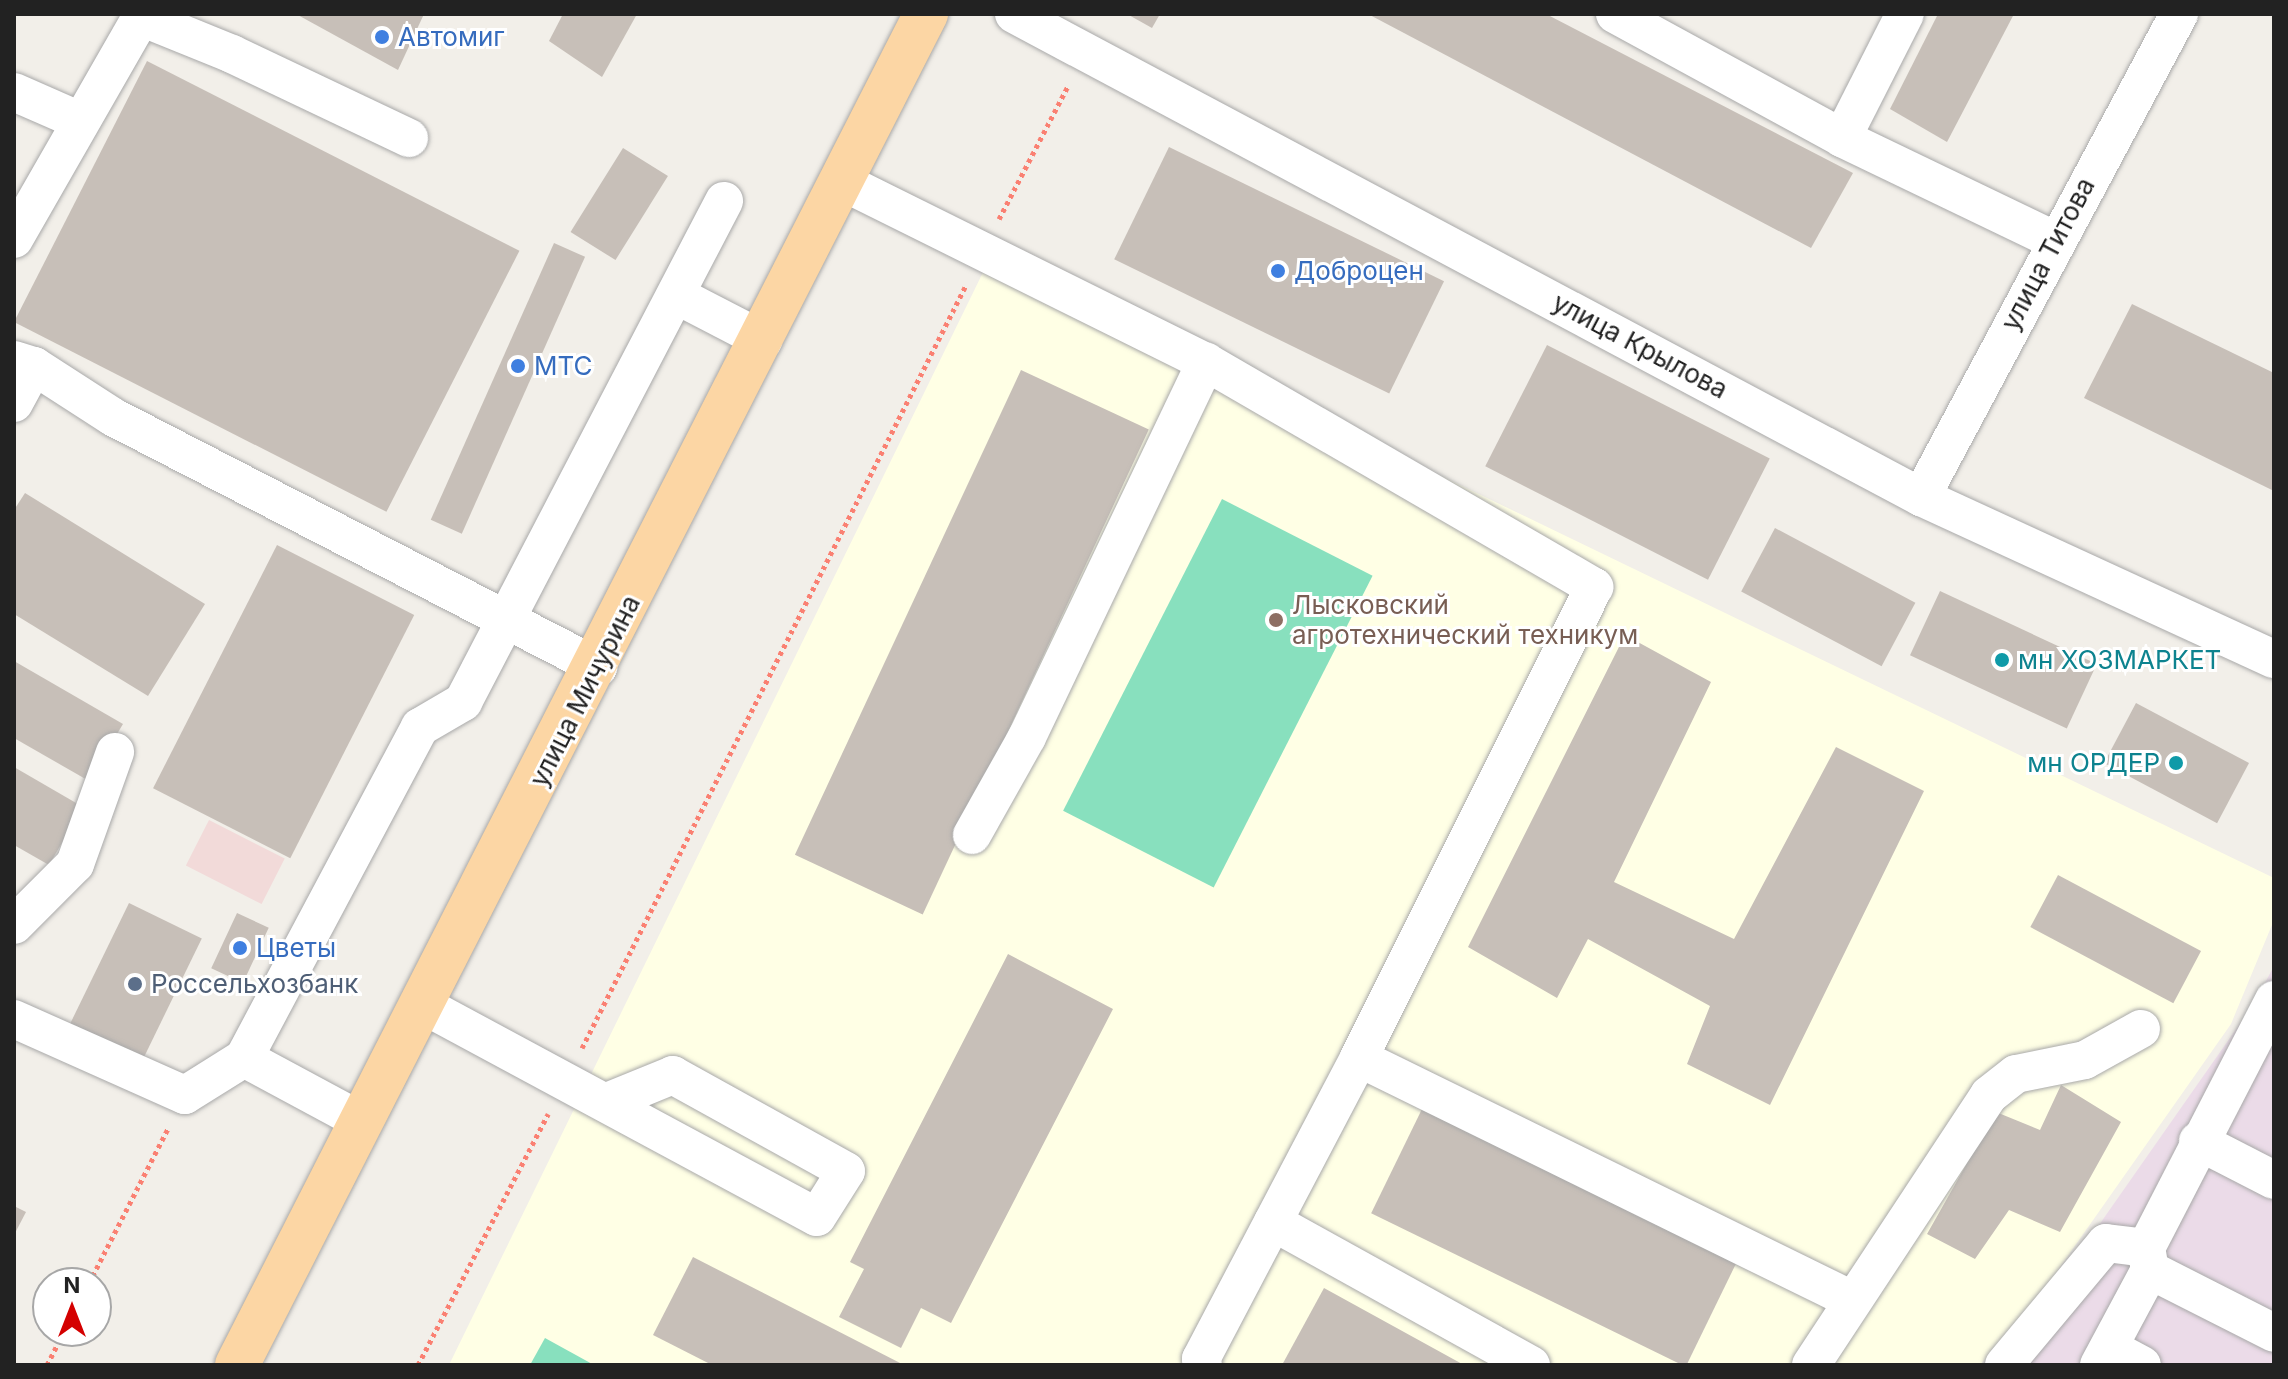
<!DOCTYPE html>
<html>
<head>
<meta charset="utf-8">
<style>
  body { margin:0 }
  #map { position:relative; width:2288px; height:1379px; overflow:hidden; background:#f2efe9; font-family:Inter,sans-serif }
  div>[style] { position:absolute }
  .commercial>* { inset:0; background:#f2dad9; transform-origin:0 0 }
  .industrial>* { inset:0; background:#ebdbe8 }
  .education>* { inset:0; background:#ffffe5 }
  .pitch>* { inset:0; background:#88e0be; transform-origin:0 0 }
  .building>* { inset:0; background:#c7bfb8; transform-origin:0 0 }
  .path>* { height:5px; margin-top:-2.5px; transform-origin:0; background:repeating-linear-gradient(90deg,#fa8072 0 4px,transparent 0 8px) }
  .roads { filter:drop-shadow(0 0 2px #a9a9a9) drop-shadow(0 0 2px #a9a9a9) }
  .minor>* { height:38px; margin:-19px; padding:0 19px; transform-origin:19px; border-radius:19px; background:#fff }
  .major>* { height:44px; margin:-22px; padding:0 22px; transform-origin:22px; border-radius:22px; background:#fcd6a4 }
  .dots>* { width:22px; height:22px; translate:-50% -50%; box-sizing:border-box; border:4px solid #fff; border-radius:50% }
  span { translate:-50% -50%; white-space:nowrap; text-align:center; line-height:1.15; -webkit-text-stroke:6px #fff; paint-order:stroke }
  .shop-label { font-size:26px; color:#366cbe }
  .left { translate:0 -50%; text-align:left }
  .street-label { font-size:26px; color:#222 }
  .education-label { font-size:26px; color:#785e54 }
  .culture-label { font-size:26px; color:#0d838f }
  .right { translate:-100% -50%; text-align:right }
  .service-label { font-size:26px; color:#4e5e75 }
  .frame { position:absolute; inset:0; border:16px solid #222; pointer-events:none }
  .north { position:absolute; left:32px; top:1267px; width:80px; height:80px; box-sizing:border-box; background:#fff; border:2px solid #a7a7a7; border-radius:50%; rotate:0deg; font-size:22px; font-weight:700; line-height:32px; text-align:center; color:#222 }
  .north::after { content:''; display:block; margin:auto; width:28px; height:36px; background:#d40000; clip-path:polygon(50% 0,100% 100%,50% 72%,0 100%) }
</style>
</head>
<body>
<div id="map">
  <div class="commercial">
    <div style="left:209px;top:820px;width:85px;height:51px;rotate:27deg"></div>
  </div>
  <div class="industrial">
    <div style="clip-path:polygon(2274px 966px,2274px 1365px,2001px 1365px,2253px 1005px)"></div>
  </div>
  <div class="education">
    <div style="clip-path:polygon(990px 258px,2274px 878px,2274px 920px,2231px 1024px,2053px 1277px,1980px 1365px,449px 1365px)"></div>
  </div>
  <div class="pitch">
    <div style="left:1222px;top:499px;width:169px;height:350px;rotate:27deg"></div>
    <div style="clip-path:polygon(545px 1338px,594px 1365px,530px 1365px)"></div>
  </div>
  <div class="building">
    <div style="clip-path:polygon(296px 14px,424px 14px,398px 70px)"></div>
    <div style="clip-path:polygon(563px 14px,637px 14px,602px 77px,549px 41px)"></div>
    <div style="clip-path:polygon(1127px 14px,1160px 14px,1152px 28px)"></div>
    <div style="clip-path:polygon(1368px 14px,1546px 14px,1853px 173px,1811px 248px)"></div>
    <div style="clip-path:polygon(1938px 14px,2014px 14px,1947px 142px,1890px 109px)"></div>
    <div style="left:147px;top:61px;width:418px;height:293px;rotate:27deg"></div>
    <div style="left:1169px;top:147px;width:306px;height:125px;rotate:26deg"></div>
    <div style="left:623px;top:148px;width:53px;height:99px;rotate:32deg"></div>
    <div style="left:554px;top:243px;width:34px;height:303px;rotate:24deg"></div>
    <div style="clip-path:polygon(2132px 304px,2274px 373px,2274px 491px,2084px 398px)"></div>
    <div style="left:1547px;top:345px;width:250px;height:136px;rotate:27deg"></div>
    <div style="left:1021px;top:370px;width:141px;height:535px;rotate:25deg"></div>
    <div style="clip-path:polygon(25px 493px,205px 604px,148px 696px,14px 614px,14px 510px)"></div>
    <div style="left:1775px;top:528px;width:159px;height:72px;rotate:28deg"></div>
    <div style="left:277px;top:545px;width:154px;height:273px;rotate:27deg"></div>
    <div style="left:1940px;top:591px;width:173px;height:71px;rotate:25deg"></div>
    <div style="clip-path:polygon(1625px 635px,1711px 682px,1614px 882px,1734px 939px,1836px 747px,1924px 791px,1770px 1105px,1687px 1064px,1710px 1006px,1588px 939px,1557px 998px,1468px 947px)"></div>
    <div style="clip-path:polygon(14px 661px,123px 724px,89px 781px,14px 738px)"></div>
    <div style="left:2136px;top:703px;width:128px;height:68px;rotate:28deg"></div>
    <div style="clip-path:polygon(14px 767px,83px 807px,49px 865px,14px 845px)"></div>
    <div style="left:2058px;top:875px;width:162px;height:59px;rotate:28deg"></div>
    <div style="left:129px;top:903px;width:81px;height:142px;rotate:26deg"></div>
    <div style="left:237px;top:913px;width:35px;height:61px;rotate:25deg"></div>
    <div style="clip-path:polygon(1008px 954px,1113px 1009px,951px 1323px,921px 1308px,901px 1348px,839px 1317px,864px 1269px,850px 1262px)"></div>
    <div style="clip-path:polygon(2061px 1085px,2121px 1122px,2060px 1232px,2009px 1210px,1975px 1259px,1927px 1234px,1996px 1112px,2040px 1130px)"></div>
    <div style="left:1422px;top:1109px;width:350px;height:116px;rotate:26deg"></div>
    <div style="clip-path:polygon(14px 1206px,26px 1212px,14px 1235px)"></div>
    <div style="clip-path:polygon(693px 1257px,904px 1365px,712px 1365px,653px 1335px)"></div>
    <div style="clip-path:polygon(1324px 1288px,1464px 1365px,1282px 1365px)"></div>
  </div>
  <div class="path">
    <div style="left:999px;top:219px;width:150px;rotate:-62.6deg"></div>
    <div style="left:582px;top:1048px;width:854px;rotate:-63.28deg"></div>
    <div style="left:89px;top:1283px;width:175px;rotate:-62.9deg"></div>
    <div style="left:47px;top:1365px;width:38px;rotate:-63deg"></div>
    <div style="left:418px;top:1365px;width:283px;rotate:-62.6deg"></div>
  </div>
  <div class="roads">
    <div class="minor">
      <div style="left:1014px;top:14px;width:1028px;rotate:28.04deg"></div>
      <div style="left:1921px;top:497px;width:388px;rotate:24.7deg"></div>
      <div style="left:1615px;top:14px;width:259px;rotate:28.6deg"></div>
      <div style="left:1842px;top:138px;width:235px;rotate:25.7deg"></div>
      <div style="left:14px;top:92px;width:72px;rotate:23.7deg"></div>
      <div style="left:1842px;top:138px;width:139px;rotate:-63.1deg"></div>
      <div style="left:841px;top:181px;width:407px;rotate:26.4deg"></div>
      <div style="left:1206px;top:362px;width:449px;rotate:30.1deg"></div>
      <div style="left:1594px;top:587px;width:526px;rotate:116.52deg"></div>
      <div style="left:1359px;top:1058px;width:340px;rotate:117.7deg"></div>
      <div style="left:1201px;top:1359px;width:6px;rotate:72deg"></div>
      <div style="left:14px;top:239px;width:256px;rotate:-60.2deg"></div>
      <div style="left:141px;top:17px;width:98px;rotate:22.1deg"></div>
      <div style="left:232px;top:54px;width:196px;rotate:25.4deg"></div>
      <div style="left:678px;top:296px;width:96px;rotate:27.4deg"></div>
      <div style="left:14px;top:360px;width:21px;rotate:17deg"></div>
      <div style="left:34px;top:366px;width:94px;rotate:32.8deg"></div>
      <div style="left:113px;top:417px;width:546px;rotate:27.27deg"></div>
      <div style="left:14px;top:403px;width:42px;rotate:-61.6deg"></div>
      <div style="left:1921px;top:497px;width:548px;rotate:-61.89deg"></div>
      <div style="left:972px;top:835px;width:112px;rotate:-60.7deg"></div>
      <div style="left:1027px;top:737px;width:416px;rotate:-64.5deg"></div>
      <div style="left:14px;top:925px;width:86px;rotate:-45deg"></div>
      <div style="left:75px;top:864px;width:119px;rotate:-70.3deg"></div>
      <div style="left:423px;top:1005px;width:447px;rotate:28.3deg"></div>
      <div style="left:817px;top:1217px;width:54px;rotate:-57.8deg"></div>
      <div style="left:846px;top:1171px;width:198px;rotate:-151deg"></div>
      <div style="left:673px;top:1075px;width:71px;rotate:157.8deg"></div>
      <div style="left:14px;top:1019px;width:187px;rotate:24deg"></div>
      <div style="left:185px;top:1095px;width:70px;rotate:-32.1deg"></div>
      <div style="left:244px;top:1058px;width:375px;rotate:-62deg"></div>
      <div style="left:420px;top:727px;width:50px;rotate:-30.2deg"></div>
      <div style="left:463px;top:702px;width:565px;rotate:-62.48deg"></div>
      <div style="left:244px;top:1058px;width:135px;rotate:28.3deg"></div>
      <div style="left:1359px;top:1058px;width:547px;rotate:26.14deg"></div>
      <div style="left:2198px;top:1141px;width:85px;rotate:27.2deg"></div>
      <div style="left:1273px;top:1222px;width:295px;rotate:29deg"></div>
      <div style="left:2150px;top:1270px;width:139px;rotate:26.9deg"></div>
      <div style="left:2110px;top:1348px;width:36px;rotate:28deg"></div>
      <div style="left:1811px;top:1365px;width:323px;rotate:-56.6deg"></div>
      <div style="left:1989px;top:1095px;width:34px;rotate:-38deg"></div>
      <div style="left:2016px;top:1074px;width:70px;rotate:-11.5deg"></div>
      <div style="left:2085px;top:1060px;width:64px;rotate:-29deg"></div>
      <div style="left:2004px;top:1365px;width:159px;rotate:-50.1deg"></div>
      <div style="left:2106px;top:1243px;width:40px;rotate:7.1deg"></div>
      <div style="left:2099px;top:1365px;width:108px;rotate:-61.8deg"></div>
      <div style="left:2150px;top:1270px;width:22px;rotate:-100deg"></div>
      <div style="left:2146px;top:1248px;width:279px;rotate:-62.7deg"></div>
    </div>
    <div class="major">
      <div style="left:237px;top:1365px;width:1517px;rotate:-62.98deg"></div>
    </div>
  </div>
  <div class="dots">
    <div style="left:382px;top:37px;background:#3f7fe0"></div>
    <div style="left:1278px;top:271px;background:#3f7fe0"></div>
    <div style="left:518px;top:366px;background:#3f7fe0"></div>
    <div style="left:1276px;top:620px;background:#8d6e63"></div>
    <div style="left:2002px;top:660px;background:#0f9aa8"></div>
    <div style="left:2176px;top:763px;background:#0f9aa8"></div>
    <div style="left:240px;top:948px;background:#3f7fe0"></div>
    <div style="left:135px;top:984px;background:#5c6f8a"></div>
  </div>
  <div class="shop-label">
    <span class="left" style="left:398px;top:37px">Автомиг</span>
    <span class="left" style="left:1294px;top:271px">Доброцен</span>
    <span class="left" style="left:534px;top:366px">МТС</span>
    <span class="left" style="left:256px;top:948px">Цветы</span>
  </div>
  <div class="street-label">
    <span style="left:2048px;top:254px;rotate:-62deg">улица Титова</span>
    <span style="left:1640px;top:346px;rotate:28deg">улица Крылова</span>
    <span style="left:585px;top:691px;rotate:-63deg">улица Мичурина</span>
  </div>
  <div class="education-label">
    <span class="left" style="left:1292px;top:620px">Лысковский<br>агротехнический техникум</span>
  </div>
  <div class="culture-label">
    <span class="left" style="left:2018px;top:660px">мн ХОЗМАРКЕТ</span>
    <span class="right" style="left:2160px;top:763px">мн ОРДЕР</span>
  </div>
  <div class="service-label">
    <span class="left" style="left:151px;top:984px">Россельхозбанк</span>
  </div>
  <div class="frame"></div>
  <div class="north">N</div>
</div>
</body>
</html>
